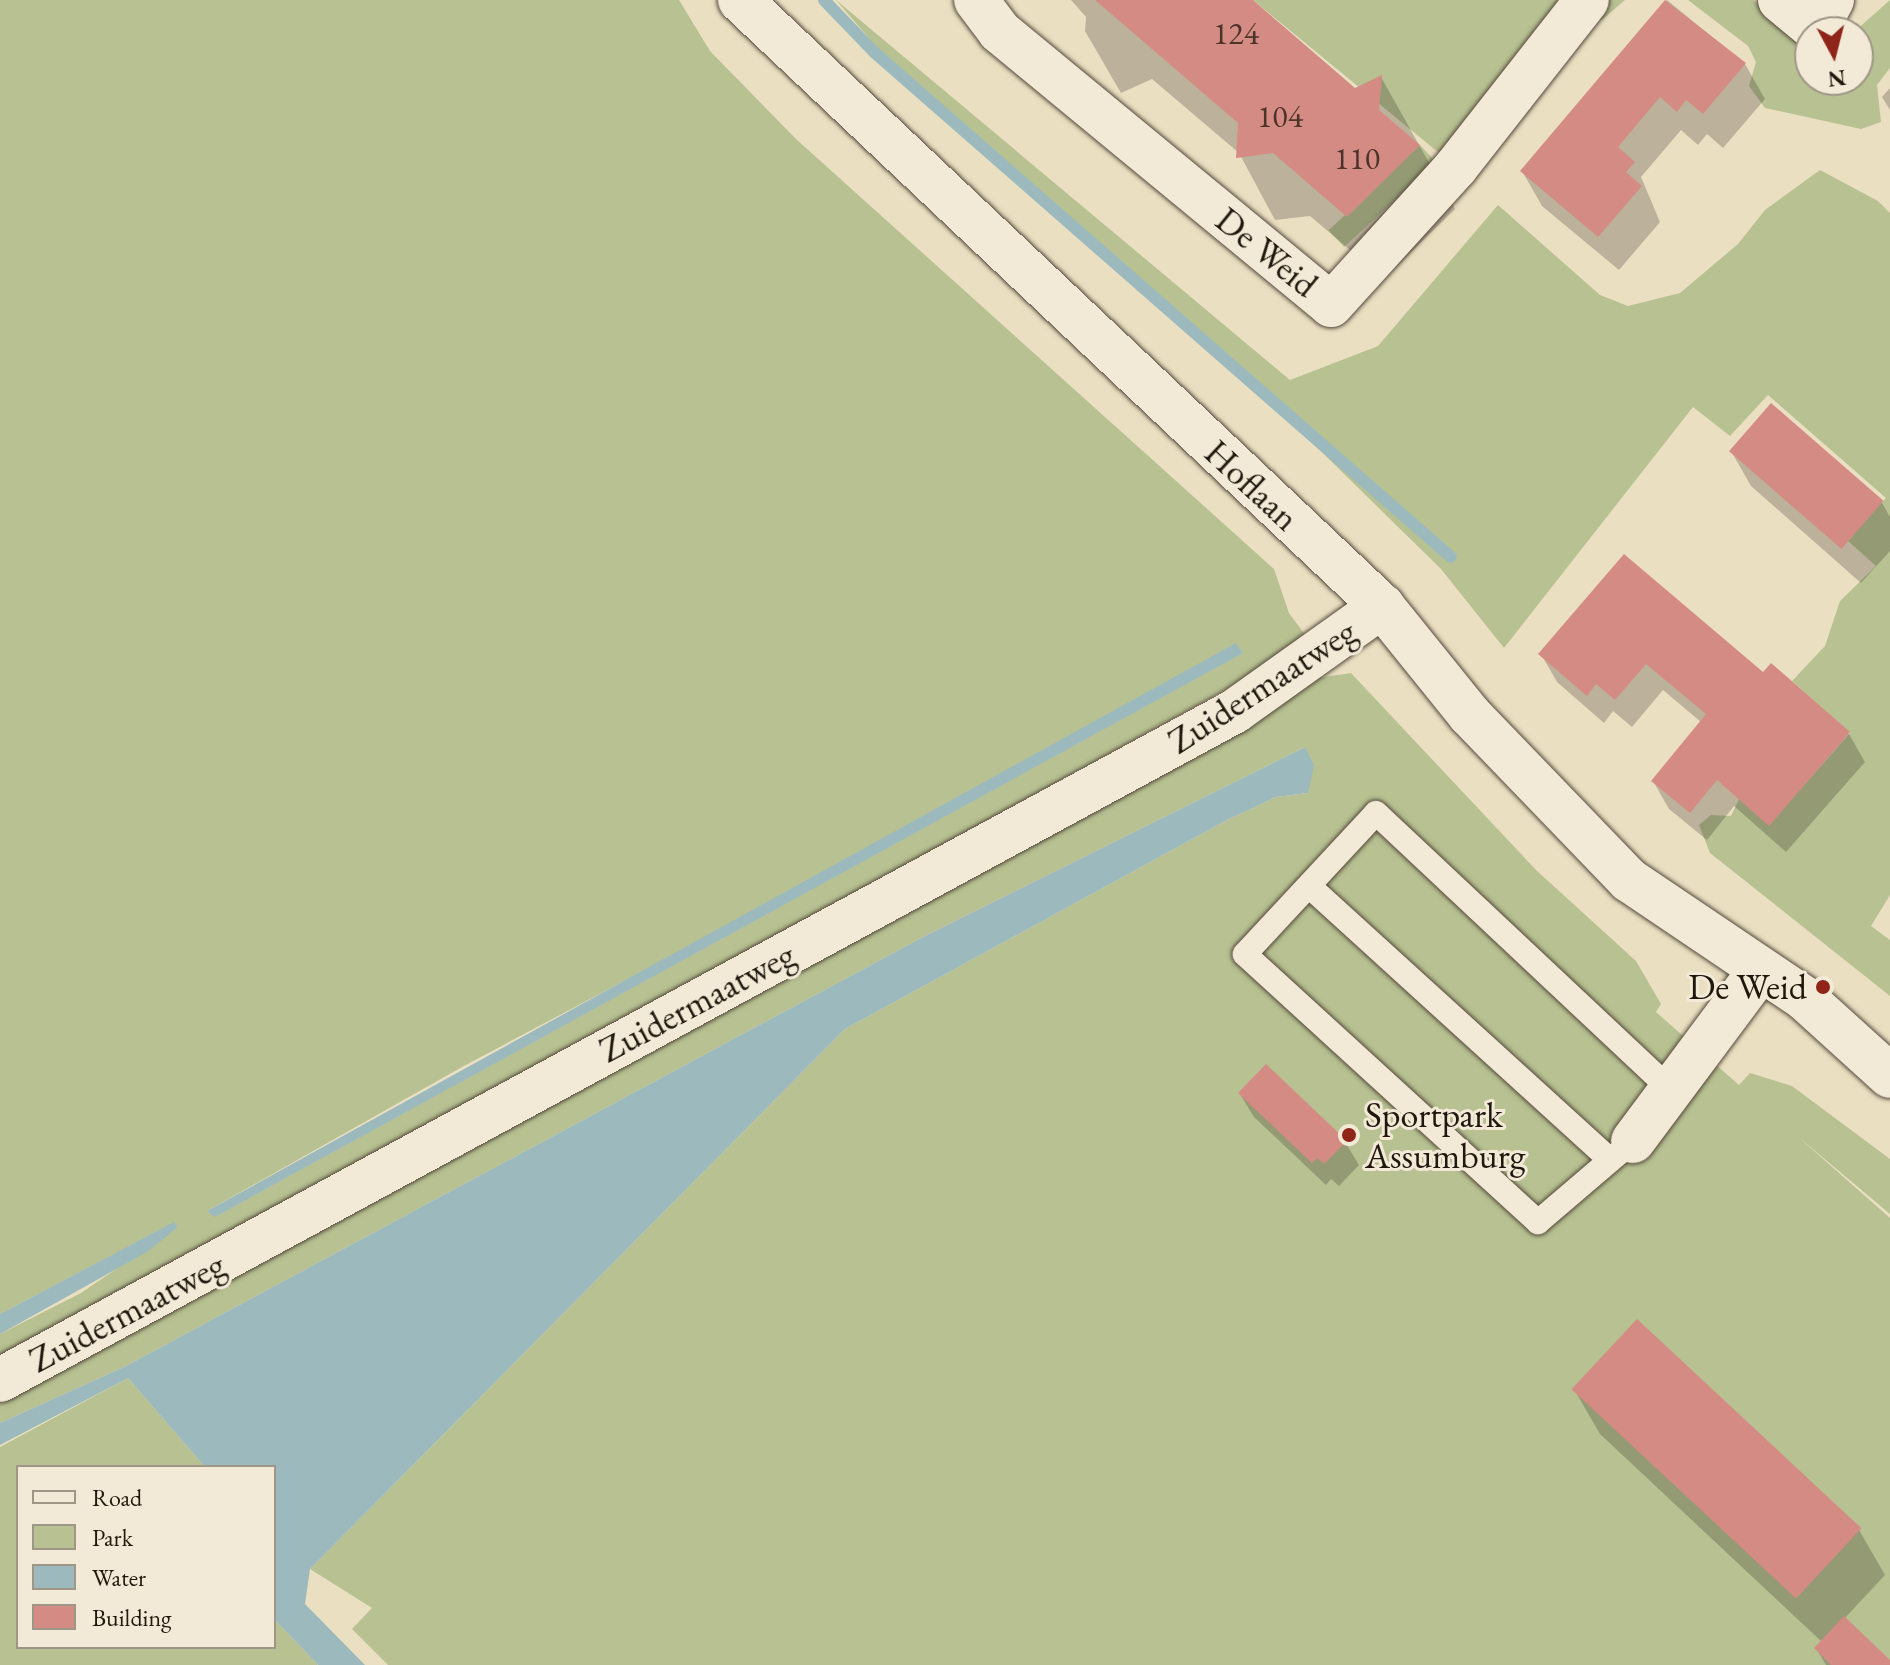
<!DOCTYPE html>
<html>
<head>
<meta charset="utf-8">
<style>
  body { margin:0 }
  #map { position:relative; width:1890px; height:1665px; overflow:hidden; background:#ebdfc2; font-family:"EB Garamond",serif }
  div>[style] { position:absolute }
  .green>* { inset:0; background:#b8c192; transform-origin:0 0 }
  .water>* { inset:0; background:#9cbabd }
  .shadow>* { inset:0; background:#0003 }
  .stream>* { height:12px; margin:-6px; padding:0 6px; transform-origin:6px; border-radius:6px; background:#9cbabd }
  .building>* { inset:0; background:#d48b83; transform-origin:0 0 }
  .roads { filter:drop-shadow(0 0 2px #53493a) drop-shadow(0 0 2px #53493a) }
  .service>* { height:24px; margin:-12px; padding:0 12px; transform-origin:12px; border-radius:12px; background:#f2ead7 }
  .minor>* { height:44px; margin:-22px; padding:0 22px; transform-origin:22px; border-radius:22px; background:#f2ead7 }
  .secondary>* { height:44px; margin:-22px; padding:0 22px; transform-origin:22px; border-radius:22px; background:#f2ead7 }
  .dots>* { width:22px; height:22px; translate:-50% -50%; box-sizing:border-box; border:4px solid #f2ead7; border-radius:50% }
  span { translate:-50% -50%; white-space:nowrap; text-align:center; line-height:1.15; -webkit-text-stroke:6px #f2ead7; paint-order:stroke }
  .number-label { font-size:32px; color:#4d342a }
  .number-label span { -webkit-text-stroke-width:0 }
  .street-label { font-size:36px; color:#20170d }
  .poi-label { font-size:36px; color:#20170d }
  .right { translate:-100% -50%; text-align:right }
  .left { translate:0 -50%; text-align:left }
  .legend { position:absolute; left:16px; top:1465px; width:260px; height:184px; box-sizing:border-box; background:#f2ead7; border:2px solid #9e9686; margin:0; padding:10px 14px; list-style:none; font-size:24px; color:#20170d }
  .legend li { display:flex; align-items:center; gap:16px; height:40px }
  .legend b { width:40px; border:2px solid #9e9686 }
  .north { position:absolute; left:1794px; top:16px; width:80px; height:80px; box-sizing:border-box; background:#f2ead7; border:2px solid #9e9686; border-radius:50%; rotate:173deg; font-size:22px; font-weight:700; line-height:32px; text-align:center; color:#20170d }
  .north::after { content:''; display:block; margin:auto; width:28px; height:36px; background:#8f2418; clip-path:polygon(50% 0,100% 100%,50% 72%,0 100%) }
</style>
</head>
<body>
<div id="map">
  <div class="green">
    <div style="clip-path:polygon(evenodd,0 0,679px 0,710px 51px,796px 139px,1274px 569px,1289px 613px,1311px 643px,0 1361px,0 1334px,81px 1293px,178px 1227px,173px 1223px,0 1314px,0 0,1242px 653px,216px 1216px,207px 1211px,462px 1067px,1242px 653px)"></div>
    <div style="clip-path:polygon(836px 0,1290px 380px,1378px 346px,1498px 205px,1600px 295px,1628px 306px,1680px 293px,1738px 244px,1765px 210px,1820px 170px,1878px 201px,1890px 213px,1890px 895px,1871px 926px,1890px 940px,1890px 996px,1710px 853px,1699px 825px,1711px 815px,1731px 816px,1739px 799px,1769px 825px,1850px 733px,1792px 681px,1825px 646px,1840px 601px,1876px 566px,1847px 540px,1886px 498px,1768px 395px,1730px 436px,1693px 407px,1504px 648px,1441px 569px,1286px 417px,892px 65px)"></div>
    <div style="clip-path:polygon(1253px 0,1625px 0,1602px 20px,1553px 17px,1456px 167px)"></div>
    <div style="clip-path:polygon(1688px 0,1753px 0,1810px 44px,1810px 80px,1858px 80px,1854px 32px,1890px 0,1890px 68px,1877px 85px,1881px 122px,1861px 129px,1765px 108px,1749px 86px,1756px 62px,1748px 46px)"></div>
    <div style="left:1420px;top:145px;width:23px;height:125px;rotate:47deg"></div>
    <div style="clip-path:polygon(1351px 673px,1536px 870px,1636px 961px,1661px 1004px,1656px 1012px,1739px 1085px,1750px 1073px,1792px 1086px,1890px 1159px,1890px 1214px,1796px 1135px,1890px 1218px,1890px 1665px,388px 1665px,352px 1629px,372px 1608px,310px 1569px,845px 1029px,1227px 820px,1276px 797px,1308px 793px,1305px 747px,923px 937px,126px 1366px,0 1423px,0 1393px,1310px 679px)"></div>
    <div style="clip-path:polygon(128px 1378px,205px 1467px,18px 1467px,18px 1647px,274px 1647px,274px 1619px,318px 1665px,0 1665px,0 1447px)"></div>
  </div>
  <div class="water">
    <div style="clip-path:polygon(1236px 643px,1243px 653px,215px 1217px,207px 1211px)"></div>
    <div style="clip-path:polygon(1305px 747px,1314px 765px,1308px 793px,1276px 797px,1227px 820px,845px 1029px,310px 1569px,305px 1604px,365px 1665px,318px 1665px,274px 1619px,274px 1467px,205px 1467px,128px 1378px,0 1445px,0 1423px,126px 1366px,923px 937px)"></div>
    <div style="clip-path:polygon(174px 1222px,178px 1227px,147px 1252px,0 1334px,0 1314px)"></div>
  </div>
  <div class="shadow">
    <div style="clip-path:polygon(1071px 0,1250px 0,1354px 90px,1381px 77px,1455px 209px,1384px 279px,1310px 216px,1275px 220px,1239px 153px,1152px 79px,1121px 93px,1085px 31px,1086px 17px)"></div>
    <div style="clip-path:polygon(1667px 0,1745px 64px,1765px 99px,1723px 148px,1707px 134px,1698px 145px,1681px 130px,1641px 177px,1660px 222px,1619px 270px,1542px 206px,1522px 171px)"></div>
    <div style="clip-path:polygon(1890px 88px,1890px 110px,1882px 97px)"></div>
    <div style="clip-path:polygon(1731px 451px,1882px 503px,1890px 517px,1890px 551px,1861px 583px,1751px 486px)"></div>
    <div style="clip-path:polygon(1541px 654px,1763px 675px,1849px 734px,1865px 762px,1786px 852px,1734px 806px,1707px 840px,1669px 809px,1653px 781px,1701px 722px,1663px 690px,1632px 727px,1613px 711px,1604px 723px,1557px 682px)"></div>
    <div style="clip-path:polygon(1240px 1094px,1345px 1142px,1359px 1165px,1339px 1186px,1331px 1179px,1326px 1185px,1254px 1117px)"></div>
    <div style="clip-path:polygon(1574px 1389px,1859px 1530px,1885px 1575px,1844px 1619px,1890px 1665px,1826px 1665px,1816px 1648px,1822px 1642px,1600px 1434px)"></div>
  </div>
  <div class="stream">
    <div style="left:824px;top:0;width:74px;rotate:46.1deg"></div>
    <div style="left:875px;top:53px;width:765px;rotate:41.19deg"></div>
  </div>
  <div class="building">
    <div style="clip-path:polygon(1095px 0,1253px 0,1355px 88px,1382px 75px,1379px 110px,1420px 145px,1347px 217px,1273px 153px,1236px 158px,1238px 123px)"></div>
    <div style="clip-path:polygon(1665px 0,1746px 63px,1703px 114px,1686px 100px,1677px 112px,1660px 97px,1618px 147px,1635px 162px,1626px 172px,1642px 186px,1598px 237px,1520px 171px)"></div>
    <div style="left:1771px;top:403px;width:149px;height:64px;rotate:41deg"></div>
    <div style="clip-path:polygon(1624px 554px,1763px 672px,1771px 663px,1850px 732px,1769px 826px,1717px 780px,1690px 813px,1651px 781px,1706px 714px,1646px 664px,1615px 700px,1596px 684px,1587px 696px,1538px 654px)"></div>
    <div style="clip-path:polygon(1266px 1064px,1347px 1141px,1324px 1164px,1317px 1158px,1312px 1163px,1238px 1093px)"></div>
    <div style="left:1637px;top:1319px;width:307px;height:96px;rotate:43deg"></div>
    <div style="clip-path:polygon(1844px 1616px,1890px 1660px,1890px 1665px,1831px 1665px,1814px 1648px)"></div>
  </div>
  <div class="roads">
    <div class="service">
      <div style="left:1309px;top:886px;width:407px;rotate:42.3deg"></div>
      <div style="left:1633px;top:1141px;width:125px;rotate:139.5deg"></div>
      <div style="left:1538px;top:1222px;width:397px;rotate:-137.6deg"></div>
      <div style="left:1245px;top:954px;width:192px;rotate:-47.1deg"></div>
      <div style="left:1376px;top:813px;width:403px;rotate:43.2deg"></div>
    </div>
    <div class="minor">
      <div style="left:976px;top:0;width:39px;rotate:53deg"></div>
      <div style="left:999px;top:31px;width:430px;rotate:39.5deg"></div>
      <div style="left:1331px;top:305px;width:186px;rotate:-47.8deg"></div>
      <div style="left:1456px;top:167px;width:212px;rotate:-51.9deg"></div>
      <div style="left:1780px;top:0;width:47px;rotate:39.8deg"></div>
      <div style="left:1816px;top:30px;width:34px;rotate:-62deg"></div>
      <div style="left:1633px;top:1141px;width:211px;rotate:-53.3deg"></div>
      <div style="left:0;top:1380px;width:1405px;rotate:-28.44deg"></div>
      <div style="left:1235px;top:711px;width:181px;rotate:-35.5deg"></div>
    </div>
    <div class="secondary">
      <div style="left:740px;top:0;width:883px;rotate:43.35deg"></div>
      <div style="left:1382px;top:606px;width:140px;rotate:51.1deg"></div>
      <div style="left:1470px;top:715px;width:229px;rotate:46.1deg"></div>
      <div style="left:1629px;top:880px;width:211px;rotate:34deg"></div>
      <div style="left:1804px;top:998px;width:116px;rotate:42.2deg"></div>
    </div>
  </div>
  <div class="dots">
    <div style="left:1823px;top:987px;background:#8f2418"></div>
    <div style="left:1349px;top:1135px;background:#8f2418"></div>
  </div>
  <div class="number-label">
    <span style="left:1236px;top:33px">124</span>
    <span style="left:1280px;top:116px">104</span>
    <span style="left:1357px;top:158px">110</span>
  </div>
  <div class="street-label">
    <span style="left:1267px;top:252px;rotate:39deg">De Weid</span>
    <span style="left:1252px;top:485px;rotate:43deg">Hoflaan</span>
    <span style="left:1262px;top:686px;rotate:-33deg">Zuidermaatweg</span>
    <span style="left:697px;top:1002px;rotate:-28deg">Zuidermaatweg</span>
    <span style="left:127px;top:1312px;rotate:-28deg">Zuidermaatweg</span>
  </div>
  <div class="poi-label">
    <span class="right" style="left:1807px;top:987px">De Weid</span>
    <span class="left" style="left:1365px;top:1135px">Sportpark<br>Assumburg</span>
  </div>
  <ul class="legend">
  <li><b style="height:10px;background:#f2ead7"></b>Road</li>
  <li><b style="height:22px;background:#b8c192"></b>Park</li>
  <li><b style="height:22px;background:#9cbabd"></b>Water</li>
  <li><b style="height:22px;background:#d48b83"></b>Building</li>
  </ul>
  <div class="north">N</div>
</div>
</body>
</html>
